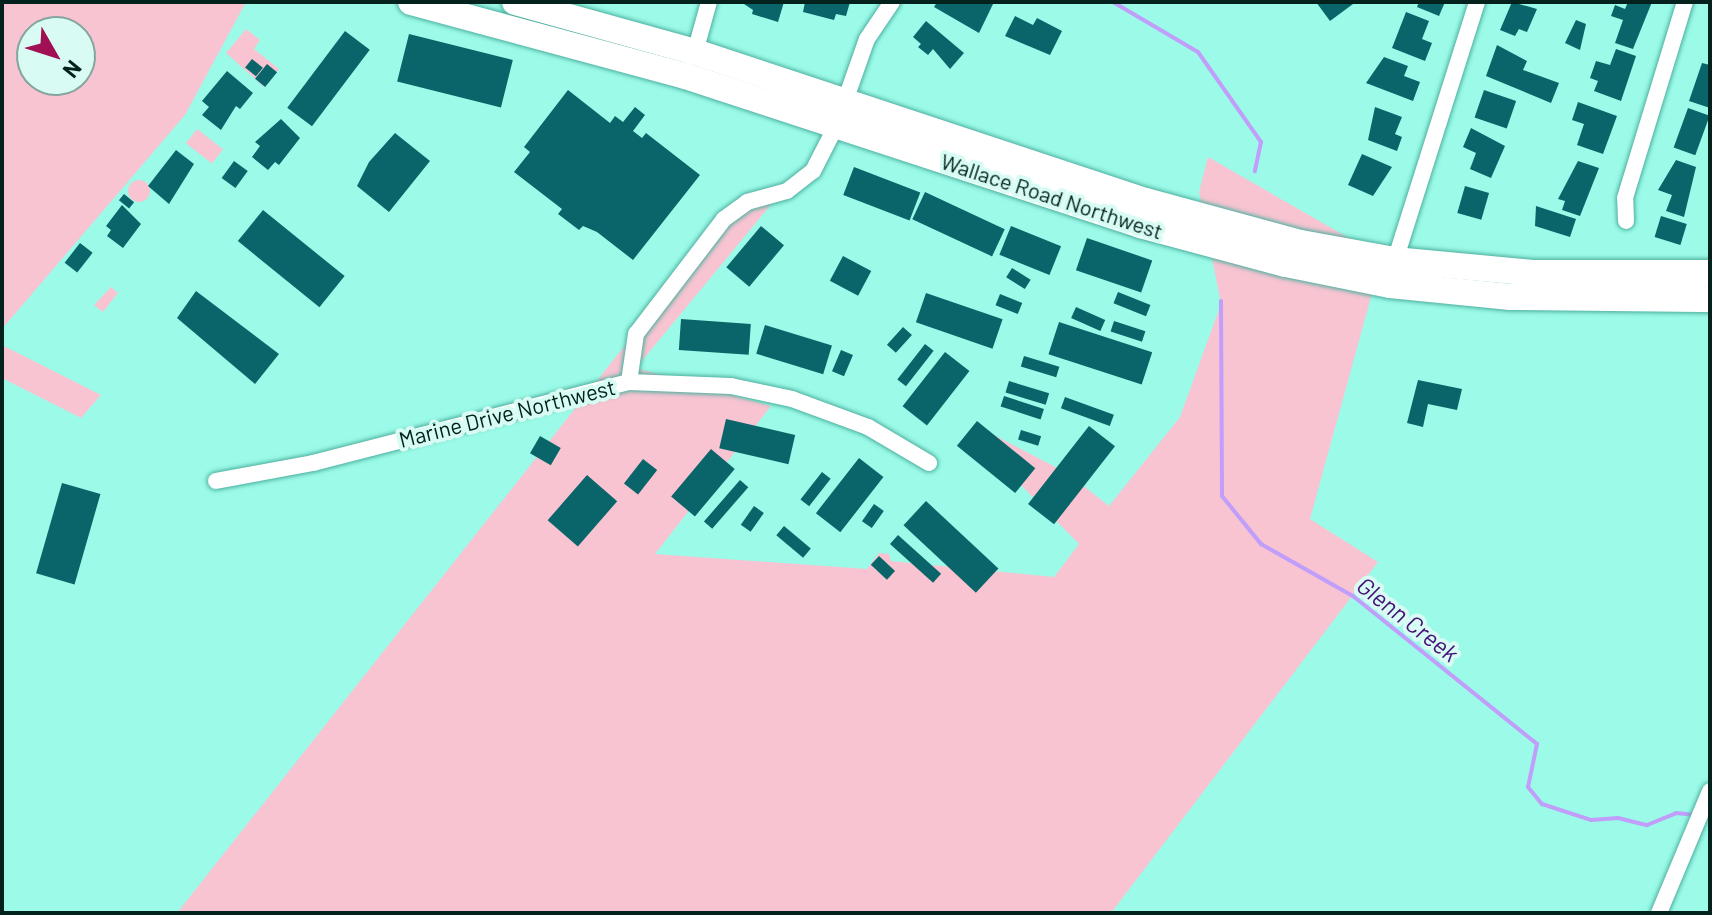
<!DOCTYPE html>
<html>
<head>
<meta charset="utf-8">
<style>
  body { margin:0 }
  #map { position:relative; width:1712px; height:915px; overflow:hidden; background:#9bfbe8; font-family:Barlow,sans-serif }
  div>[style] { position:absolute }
  .green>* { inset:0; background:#f8c4d2; transform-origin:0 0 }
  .round { border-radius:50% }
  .stream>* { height:4px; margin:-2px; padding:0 2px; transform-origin:2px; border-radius:2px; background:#c09ef9 }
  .building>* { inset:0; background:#096569; transform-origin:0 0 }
  .roads { filter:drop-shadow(0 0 2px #4eaf9f) drop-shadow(0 0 2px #4eaf9f) }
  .minor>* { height:16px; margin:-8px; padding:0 8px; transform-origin:8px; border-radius:8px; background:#fff }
  .primary>* { height:26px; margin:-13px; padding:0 13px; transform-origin:13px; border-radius:13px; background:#fff }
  span { translate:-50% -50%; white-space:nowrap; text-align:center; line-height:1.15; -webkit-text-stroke:8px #d8fcf4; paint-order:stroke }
  .street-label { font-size:22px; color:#03221d }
  .water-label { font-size:24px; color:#441077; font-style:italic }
  .frame { position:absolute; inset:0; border:4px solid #03221d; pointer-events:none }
  .north { position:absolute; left:16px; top:16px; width:80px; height:80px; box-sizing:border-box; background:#d8fcf4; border:2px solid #83a59e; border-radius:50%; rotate:129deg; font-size:22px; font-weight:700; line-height:32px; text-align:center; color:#03221d }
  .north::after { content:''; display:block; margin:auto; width:28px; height:36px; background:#a10f54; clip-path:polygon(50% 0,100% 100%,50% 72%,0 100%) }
</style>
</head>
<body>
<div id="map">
  <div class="green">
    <div style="clip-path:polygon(evenodd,2px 2px,246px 2px,185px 115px,2px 329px,2px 2px,80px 32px,80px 80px,32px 80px,32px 32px,80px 32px)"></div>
    <div style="clip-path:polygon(246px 29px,260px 40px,254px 49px,279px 69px,264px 87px,226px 53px)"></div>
    <div style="left:197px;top:129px;width:33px;height:18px;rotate:38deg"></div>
    <div style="clip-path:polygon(1208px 157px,1382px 257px,1310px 519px,1378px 562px,1111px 913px,177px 913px,745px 193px,774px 201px,636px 368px,771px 406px,655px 554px,867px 569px,879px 553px,889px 554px,891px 561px,1054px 577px,1079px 544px,1011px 475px,990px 433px,1067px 473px,1109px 506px,1180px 417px,1221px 304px,1199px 192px)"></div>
    <div class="round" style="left:128px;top:180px;width:22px;height:22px"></div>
    <div style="clip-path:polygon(111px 287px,118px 293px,103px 312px,94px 305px)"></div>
    <div style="clip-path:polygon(2px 345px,101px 395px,81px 418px,2px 378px)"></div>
  </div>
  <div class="stream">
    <div style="left:1113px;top:2px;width:99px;rotate:30.5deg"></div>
    <div style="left:1198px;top:52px;width:110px;rotate:55deg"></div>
    <div style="left:1261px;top:142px;width:30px;rotate:102deg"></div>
    <div style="left:1221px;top:301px;width:195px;rotate:89.7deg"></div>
    <div style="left:1222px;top:496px;width:62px;rotate:50.9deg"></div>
    <div style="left:1261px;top:544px;width:106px;rotate:29.5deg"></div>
    <div style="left:1353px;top:596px;width:236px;rotate:38.8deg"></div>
    <div style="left:1537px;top:744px;width:44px;rotate:101.8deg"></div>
    <div style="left:1528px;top:787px;width:22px;rotate:51deg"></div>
    <div style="left:1542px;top:804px;width:52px;rotate:18.1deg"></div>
    <div style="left:1591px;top:820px;width:27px;rotate:-4deg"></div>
    <div style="left:1618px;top:818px;width:30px;rotate:14deg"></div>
    <div style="left:1647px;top:825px;width:31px;rotate:-22deg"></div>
    <div style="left:1676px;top:813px;width:20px;rotate:6deg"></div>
  </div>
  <div class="building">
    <div style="clip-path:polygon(741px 2px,784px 2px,778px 22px,752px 14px,753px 10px)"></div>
    <div style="clip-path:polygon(805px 2px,850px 2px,846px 16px,836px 14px,834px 20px,803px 12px)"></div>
    <div style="clip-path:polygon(937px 2px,994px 2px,979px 33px,934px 7px)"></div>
    <div style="clip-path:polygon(1316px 2px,1352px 2px,1353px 4px,1330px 21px)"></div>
    <div style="clip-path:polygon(1419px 2px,1445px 2px,1439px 16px,1417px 7px)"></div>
    <div style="clip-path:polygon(1512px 2px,1537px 9px,1527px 32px,1519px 29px,1515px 36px,1500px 30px)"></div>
    <div style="clip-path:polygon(1628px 2px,1652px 2px,1633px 49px,1615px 43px,1623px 20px,1611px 16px,1615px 5px,1625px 9px)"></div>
    <div style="clip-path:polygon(1406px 12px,1429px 21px,1422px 39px,1432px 43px,1425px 61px,1392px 48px)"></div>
    <div style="clip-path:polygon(1015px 16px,1033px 25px,1037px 18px,1062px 31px,1050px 55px,1005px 36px)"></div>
    <div style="clip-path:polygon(1576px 20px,1586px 24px,1580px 50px,1565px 43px)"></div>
    <div style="clip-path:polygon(926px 21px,964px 53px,950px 69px,933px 49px,928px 55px,918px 47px,921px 44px,913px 37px)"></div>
    <div style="left:345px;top:31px;width:31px;height:96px;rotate:37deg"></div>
    <div style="left:409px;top:34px;width:107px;height:49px;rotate:14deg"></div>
    <div style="clip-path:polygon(1497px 45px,1527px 61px,1523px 70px,1559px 83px,1551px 103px,1486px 76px)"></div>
    <div style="clip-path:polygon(1616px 49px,1636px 56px,1621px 101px,1594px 91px,1598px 81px,1590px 78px,1596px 61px,1610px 65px)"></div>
    <div style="clip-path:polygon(1384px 57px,1408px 66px,1404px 76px,1420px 82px,1413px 101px,1366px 83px)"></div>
    <div style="left:252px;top:59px;width:14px;height:11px;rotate:39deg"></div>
    <div style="clip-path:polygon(1702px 63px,1710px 65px,1710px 108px,1689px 101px)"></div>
    <div style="left:267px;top:64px;width:13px;height:19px;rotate:39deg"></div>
    <div style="clip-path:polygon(227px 71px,253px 93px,240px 109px,236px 106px,221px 130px,202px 115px,209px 107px,202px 101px)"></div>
    <div style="clip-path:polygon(568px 90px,610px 123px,615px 116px,623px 122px,635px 107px,645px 115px,633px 131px,642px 138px,646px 133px,700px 175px,633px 260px,597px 232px,583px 226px,579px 230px,558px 214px,562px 209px,514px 172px,530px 152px,524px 147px)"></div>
    <div style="left:1484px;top:90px;width:34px;height:29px;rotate:19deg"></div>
    <div style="clip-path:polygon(1578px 102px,1617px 116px,1603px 154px,1577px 145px,1584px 124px,1572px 120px)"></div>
    <div style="clip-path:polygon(1375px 107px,1402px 117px,1395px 134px,1402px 137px,1397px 151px,1368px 140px)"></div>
    <div style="left:1688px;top:108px;width:23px;height:42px;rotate:20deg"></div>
    <div style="clip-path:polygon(281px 119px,300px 138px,279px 165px,275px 162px,268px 170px,252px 157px,260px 146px,255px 142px)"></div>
    <div style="clip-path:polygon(1471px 128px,1505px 146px,1491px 178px,1470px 169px,1476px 153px,1463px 147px)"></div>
    <div style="clip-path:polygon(395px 133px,430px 161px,389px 212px,357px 186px,369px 162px)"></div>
    <div style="clip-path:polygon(176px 150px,194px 164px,169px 204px,148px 186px)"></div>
    <div style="clip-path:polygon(1362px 154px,1392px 167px,1373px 196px,1348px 185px)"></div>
    <div style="clip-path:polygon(1676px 160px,1696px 167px,1684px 217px,1666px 211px,1672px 195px,1658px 190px)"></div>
    <div style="left:234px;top:161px;width:17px;height:21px;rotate:36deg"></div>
    <div style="clip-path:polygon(1578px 161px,1599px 168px,1580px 216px,1562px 210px,1565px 201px,1558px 199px)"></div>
    <div style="left:854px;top:167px;width:71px;height:30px;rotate:21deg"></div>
    <div style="left:1465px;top:186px;width:25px;height:28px;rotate:16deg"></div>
    <div style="left:925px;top:192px;width:88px;height:30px;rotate:25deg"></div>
    <div style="left:124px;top:194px;width:13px;height:8px;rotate:39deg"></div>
    <div style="clip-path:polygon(122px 205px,141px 224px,123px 248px,107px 236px,111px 230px,106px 226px)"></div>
    <div style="clip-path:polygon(1536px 206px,1576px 219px,1570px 237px,1535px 226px)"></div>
    <div style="left:263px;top:210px;width:105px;height:40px;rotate:39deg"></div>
    <div style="left:1661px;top:216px;width:27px;height:22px;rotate:17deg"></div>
    <div style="left:761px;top:226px;width:30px;height:54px;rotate:40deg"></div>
    <div style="left:1011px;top:226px;width:54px;height:31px;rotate:22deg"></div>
    <div style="left:1087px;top:238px;width:69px;height:34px;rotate:19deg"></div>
    <div style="left:80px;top:243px;width:16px;height:25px;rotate:38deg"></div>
    <div style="left:843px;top:256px;width:32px;height:28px;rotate:28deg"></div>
    <div style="left:1012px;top:268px;width:22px;height:11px;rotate:32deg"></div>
    <div style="clip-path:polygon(196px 291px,279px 354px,255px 384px,177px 318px)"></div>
    <div style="left:1118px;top:292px;width:35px;height:12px;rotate:22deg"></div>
    <div style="left:926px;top:293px;width:81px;height:31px;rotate:19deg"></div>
    <div style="left:1000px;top:294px;width:24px;height:12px;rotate:22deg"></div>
    <div style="left:1076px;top:307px;width:32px;height:12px;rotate:24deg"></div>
    <div style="left:681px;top:319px;width:70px;height:31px;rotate:4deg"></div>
    <div style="left:1114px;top:321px;width:33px;height:11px;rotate:18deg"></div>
    <div style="left:1059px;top:322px;width:98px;height:34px;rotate:18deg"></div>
    <div style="left:765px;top:325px;width:70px;height:30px;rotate:17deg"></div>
    <div style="left:903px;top:327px;width:12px;height:24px;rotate:42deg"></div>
    <div style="left:925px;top:344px;width:11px;height:45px;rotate:38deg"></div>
    <div style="left:841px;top:350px;width:13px;height:23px;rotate:23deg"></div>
    <div style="left:945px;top:352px;width:31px;height:69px;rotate:38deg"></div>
    <div style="left:1024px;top:356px;width:37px;height:11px;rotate:17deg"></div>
    <div style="clip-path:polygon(1418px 380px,1462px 389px,1457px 410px,1428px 404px,1423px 427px,1407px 423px)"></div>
    <div style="left:1009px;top:381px;width:42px;height:12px;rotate:17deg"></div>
    <div style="left:1004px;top:396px;width:42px;height:11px;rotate:18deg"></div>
    <div style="left:1065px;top:397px;width:52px;height:12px;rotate:20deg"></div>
    <div style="left:726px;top:419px;width:71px;height:30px;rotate:13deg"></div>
    <div style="left:977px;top:421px;width:75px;height:32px;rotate:39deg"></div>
    <div style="left:1089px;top:426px;width:33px;height:99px;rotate:38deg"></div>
    <div style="left:1021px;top:430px;width:21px;height:10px;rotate:17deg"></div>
    <div style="left:540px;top:436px;width:24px;height:20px;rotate:30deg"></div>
    <div style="left:711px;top:449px;width:31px;height:62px;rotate:40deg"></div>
    <div style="left:859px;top:458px;width:31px;height:70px;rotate:38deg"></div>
    <div style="left:643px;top:459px;width:18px;height:31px;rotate:38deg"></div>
    <div style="left:822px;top:472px;width:11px;height:35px;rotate:38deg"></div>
    <div style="left:587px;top:475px;width:40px;height:60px;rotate:41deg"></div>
    <div style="left:740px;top:480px;width:11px;height:55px;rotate:41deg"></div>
    <div style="left:62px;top:483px;width:40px;height:94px;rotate:16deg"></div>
    <div style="left:926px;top:501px;width:99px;height:33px;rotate:43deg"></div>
    <div style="left:874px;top:504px;width:12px;height:21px;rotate:35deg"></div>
    <div style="left:754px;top:506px;width:12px;height:23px;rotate:35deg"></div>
    <div style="left:784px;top:526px;width:35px;height:12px;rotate:40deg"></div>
    <div style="left:898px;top:535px;width:58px;height:12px;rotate:42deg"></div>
    <div style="left:879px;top:556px;width:22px;height:12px;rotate:43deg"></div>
  </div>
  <div class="roads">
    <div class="minor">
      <div style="left:695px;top:52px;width:52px;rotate:-74.4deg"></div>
      <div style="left:1626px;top:221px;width:23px;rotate:-92deg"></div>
      <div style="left:1625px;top:198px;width:205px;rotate:-73deg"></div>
      <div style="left:1393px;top:267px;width:278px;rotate:-72.4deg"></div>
      <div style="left:629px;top:382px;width:49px;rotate:-81.7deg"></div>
      <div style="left:636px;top:334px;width:145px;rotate:-52.6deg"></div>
      <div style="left:724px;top:219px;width:29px;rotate:-36deg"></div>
      <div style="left:747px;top:202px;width:41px;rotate:-15.4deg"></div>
      <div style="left:787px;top:191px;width:33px;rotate:-38deg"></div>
      <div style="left:813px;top:171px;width:53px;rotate:-62.9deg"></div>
      <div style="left:837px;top:124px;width:90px;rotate:-70.6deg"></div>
      <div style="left:867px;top:39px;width:45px;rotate:-56deg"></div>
      <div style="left:216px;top:481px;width:99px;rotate:-10.5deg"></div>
      <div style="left:313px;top:463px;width:326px;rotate:-14.4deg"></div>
      <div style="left:629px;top:382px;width:102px;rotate:2.2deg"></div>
      <div style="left:731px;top:386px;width:62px;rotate:12deg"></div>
      <div style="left:792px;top:399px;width:81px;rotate:20.2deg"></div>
      <div style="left:868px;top:427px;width:71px;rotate:30.5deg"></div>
      <div style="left:1659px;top:913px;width:132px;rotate:-67.3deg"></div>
    </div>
    <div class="primary">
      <div style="left:411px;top:2px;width:284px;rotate:15.1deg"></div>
      <div style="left:685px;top:76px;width:479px;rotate:18.1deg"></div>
      <div style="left:1140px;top:225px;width:151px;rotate:15deg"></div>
      <div style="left:1286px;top:264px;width:106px;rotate:11.4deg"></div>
      <div style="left:1390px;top:285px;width:121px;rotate:5.7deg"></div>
      <div style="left:1510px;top:297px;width:200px;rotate:0.6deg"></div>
      <div style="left:515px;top:2px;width:187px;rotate:15.5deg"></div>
      <div style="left:695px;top:52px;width:475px;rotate:18.3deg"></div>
      <div style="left:1146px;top:201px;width:161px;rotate:15.2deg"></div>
      <div style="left:1301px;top:243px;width:95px;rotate:10.4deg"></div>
      <div style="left:1394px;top:260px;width:142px;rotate:5.3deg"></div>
      <div style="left:1535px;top:273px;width:175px"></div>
    </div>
  </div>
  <div class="street-label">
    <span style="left:1052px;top:196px;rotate:18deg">Wallace Road Northwest</span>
    <span style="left:507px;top:413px;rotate:-14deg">Marine Drive Northwest</span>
  </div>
  <div class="water-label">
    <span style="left:1408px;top:619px;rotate:38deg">Glenn Creek</span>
  </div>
  <div class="frame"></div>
  <div class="north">N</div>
</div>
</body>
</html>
